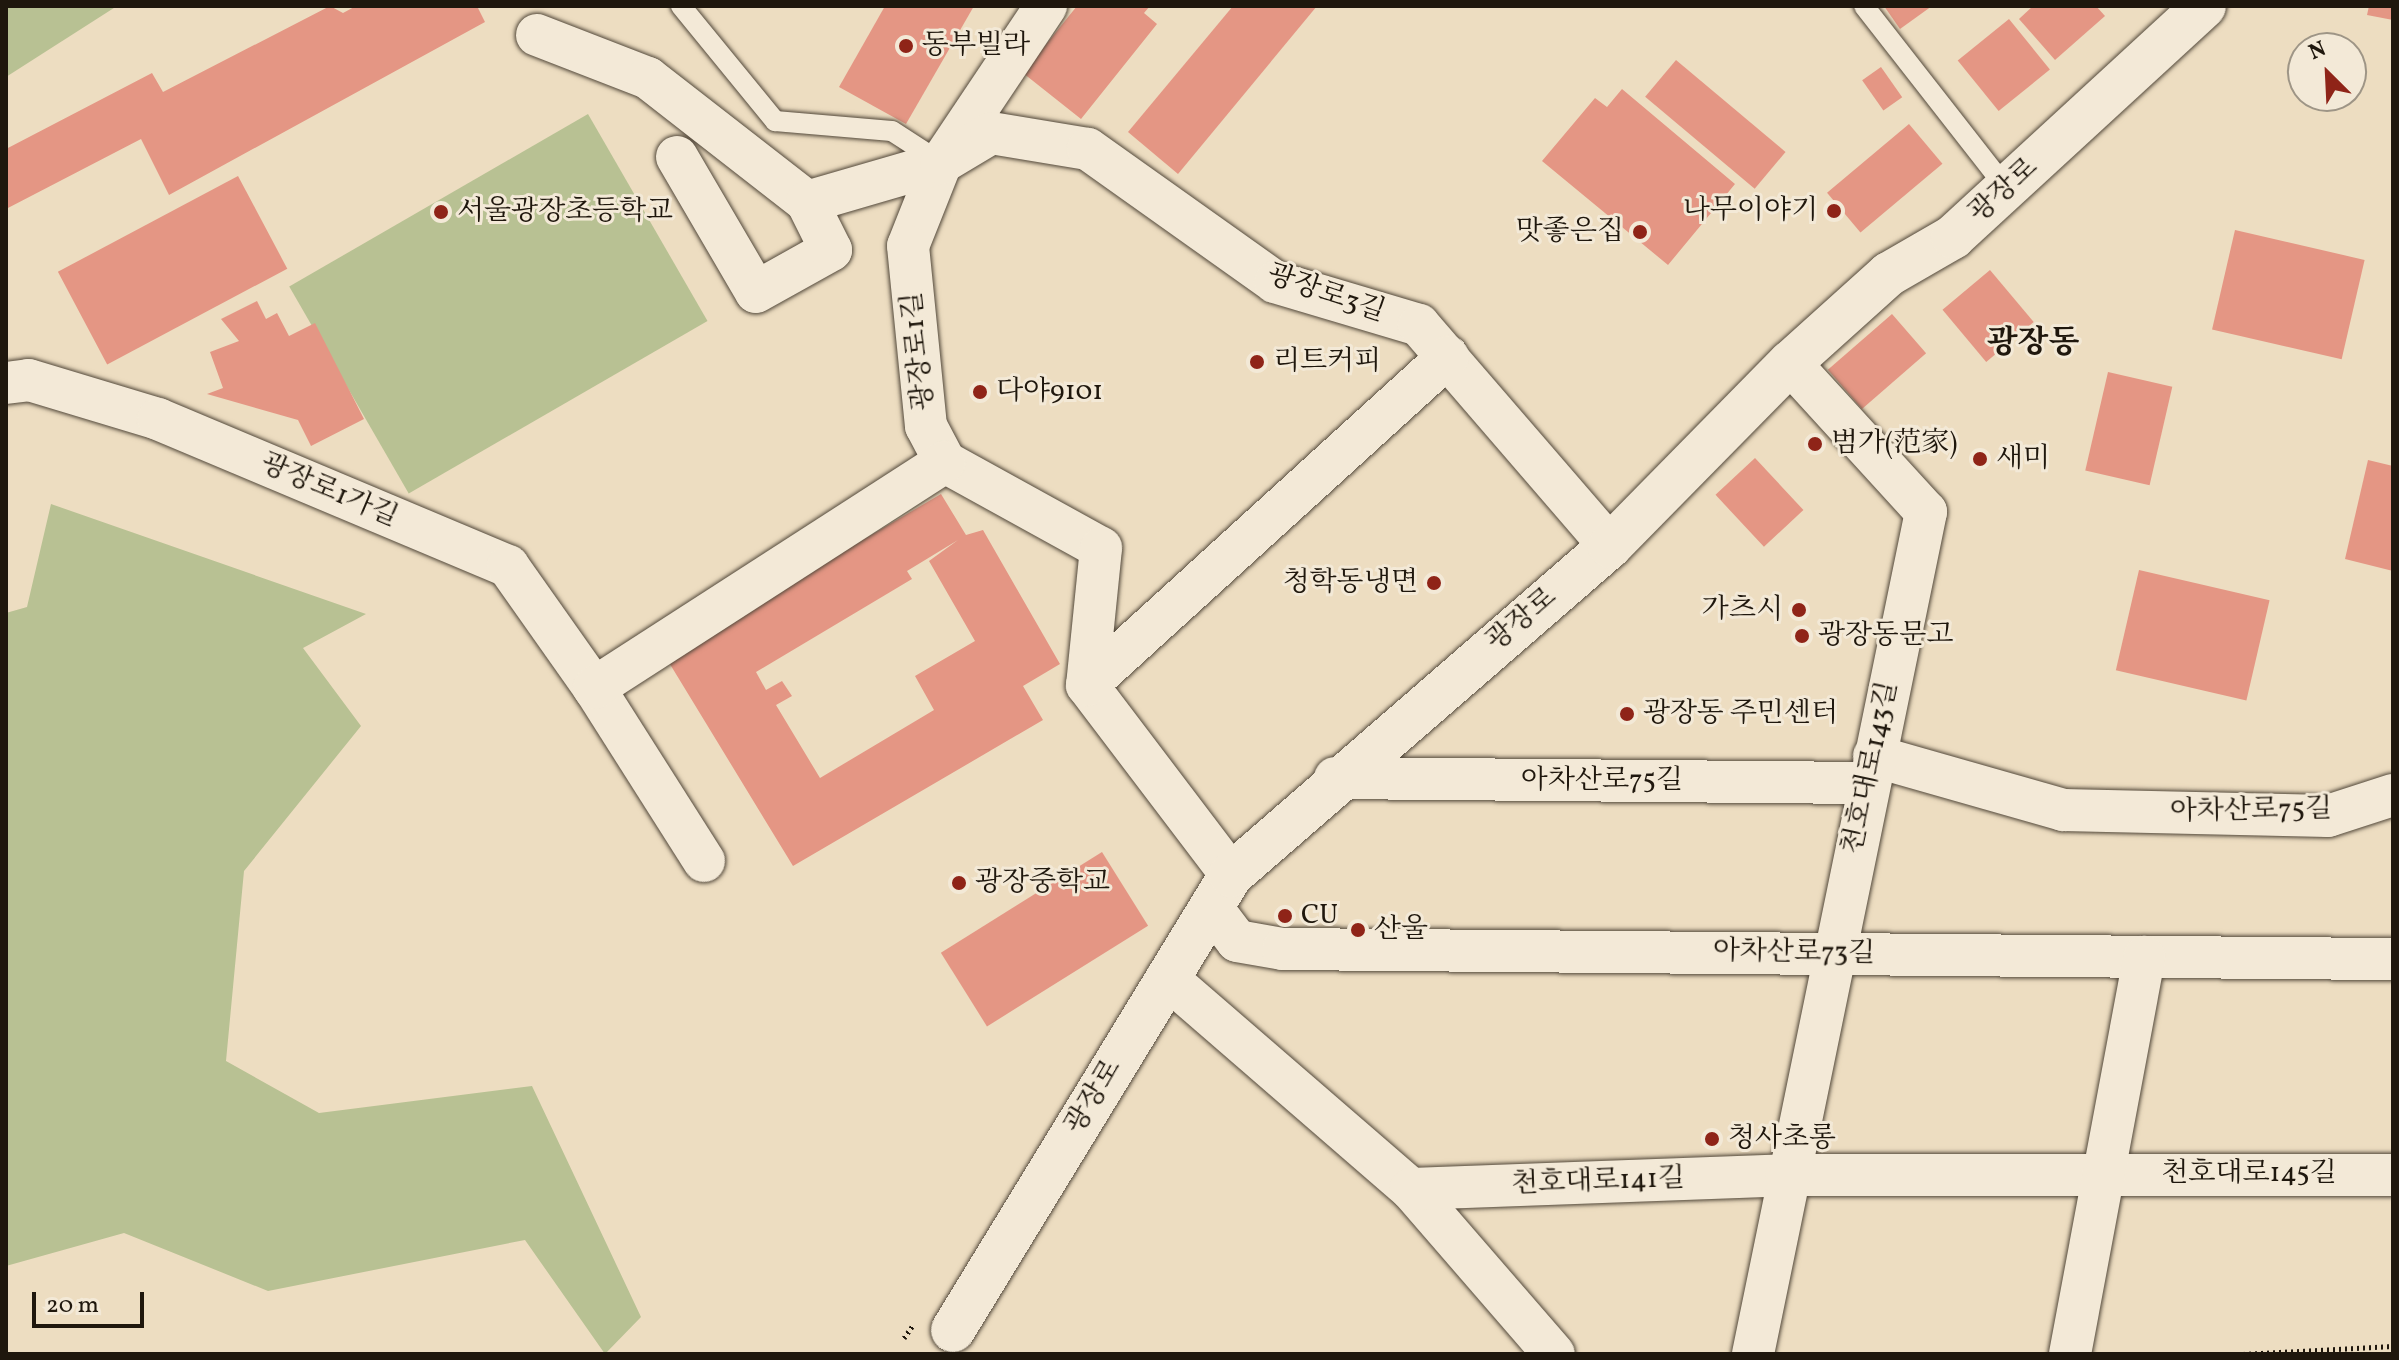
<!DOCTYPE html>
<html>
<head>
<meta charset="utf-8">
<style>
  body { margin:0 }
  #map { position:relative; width:2399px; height:1360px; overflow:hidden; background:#edddc1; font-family:Vollkorn,"Noto Serif KR",serif }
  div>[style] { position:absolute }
  .green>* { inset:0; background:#b8c193; transform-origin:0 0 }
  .building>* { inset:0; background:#e49684; transform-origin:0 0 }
  .path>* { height:5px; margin-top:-2.5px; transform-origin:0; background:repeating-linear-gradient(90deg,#1f170d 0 2px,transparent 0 6px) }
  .roads { filter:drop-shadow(0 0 2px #52483a) drop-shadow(0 0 2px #52483a) }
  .lane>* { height:20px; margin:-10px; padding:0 10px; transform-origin:10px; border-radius:10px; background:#f3e9d7 }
  .street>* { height:42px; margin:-21px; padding:0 21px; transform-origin:21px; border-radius:21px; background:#f3e9d7 }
  .secondary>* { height:44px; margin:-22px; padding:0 22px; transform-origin:22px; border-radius:22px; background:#f3e9d7 }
  .dots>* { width:22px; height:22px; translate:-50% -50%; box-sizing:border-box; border:4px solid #f3e9d7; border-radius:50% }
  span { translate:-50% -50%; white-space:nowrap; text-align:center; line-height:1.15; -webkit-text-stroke:6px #f3e9d7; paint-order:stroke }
  .poi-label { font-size:28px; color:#1f170d }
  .left { translate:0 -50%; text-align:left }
  .right { translate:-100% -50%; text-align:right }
  .street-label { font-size:28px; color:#1f170d }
  .quarter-label { font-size:32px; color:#1f170d; font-weight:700 }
  .frame { position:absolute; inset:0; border:8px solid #1f170d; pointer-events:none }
  .north { position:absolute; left:2287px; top:32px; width:80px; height:80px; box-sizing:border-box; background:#f3e9d7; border:2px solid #9e9586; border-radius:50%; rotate:336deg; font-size:22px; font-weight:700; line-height:32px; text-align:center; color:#1f170d }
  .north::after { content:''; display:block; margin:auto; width:28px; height:36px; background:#8f2418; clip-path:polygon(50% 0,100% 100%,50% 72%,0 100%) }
  .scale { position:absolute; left:32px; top:1292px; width:112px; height:36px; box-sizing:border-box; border:4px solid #1f170d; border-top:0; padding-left:10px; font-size:24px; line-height:28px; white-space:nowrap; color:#1f170d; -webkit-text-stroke:6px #f3e9d7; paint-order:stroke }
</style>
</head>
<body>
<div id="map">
  <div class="green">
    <div style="clip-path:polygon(6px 6px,117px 6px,6px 77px)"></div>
    <div style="left:588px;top:114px;width:239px;height:345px;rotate:60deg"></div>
    <div style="clip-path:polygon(51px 504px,366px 614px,303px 648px,361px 726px,244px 871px,226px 1061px,319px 1113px,532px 1086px,641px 1317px,605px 1354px,525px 1240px,268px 1291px,124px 1233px,6px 1266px,6px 613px,27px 607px)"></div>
  </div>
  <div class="building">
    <div style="clip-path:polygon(330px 6px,343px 13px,356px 6px,477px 6px,485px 22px,169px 195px,141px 139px,6px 209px,6px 149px,152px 73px,163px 92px)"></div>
    <div style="clip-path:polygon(885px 6px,974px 6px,906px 124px,839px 87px)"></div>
    <div style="clip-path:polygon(1077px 6px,1150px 6px,1144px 13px,1157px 24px,1081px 119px,1023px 73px)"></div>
    <div style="clip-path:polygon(1233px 6px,1317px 6px,1178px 174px,1128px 132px)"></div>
    <div style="clip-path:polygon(1884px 6px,1932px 6px,1900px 29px)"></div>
    <div style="clip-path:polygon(2033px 6px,2096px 6px,2105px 16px,2055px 60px,2019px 19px)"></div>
    <div style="clip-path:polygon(2369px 6px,2393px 6px,2393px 20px,2367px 15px)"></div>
    <div style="left:2009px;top:19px;width:65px;height:66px;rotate:51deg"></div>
    <div style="left:1676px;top:60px;width:143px;height:48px;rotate:40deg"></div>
    <div style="left:1881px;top:67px;width:37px;height:23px;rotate:55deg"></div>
    <div style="clip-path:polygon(1622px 89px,1735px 184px,1668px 265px,1542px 161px,1595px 98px,1607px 107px)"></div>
    <div style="left:1909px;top:124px;width:52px;height:107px;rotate:50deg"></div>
    <div style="left:238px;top:176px;width:105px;height:204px;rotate:62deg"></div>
    <div style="left:2235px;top:230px;width:133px;height:102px;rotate:13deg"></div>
    <div style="left:1990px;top:270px;width:68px;height:62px;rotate:50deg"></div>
    <div style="clip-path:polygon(257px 301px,266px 319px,277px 313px,289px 336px,315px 323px,364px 419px,311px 446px,298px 420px,207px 394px,223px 388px,210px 352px,239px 341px,221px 319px)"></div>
    <div style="left:1892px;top:314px;width:52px;height:85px;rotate:49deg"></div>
    <div style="left:2108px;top:372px;width:66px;height:101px;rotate:13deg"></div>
    <div style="left:1755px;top:458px;width:71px;height:54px;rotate:47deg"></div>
    <div style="clip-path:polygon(2368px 460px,2393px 466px,2393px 571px,2345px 559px)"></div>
    <div style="clip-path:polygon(evenodd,941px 494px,966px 535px,983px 530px,1060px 664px,1023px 686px,1043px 720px,793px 866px,665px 656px,941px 494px,958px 540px,929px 561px,975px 641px,915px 676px,934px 710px,820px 778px,776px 705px,792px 696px,782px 681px,766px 690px,756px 672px,912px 579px,907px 571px,958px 540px)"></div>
    <div style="left:2139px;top:570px;width:134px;height:103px;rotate:13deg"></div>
    <div style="left:1102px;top:852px;width:87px;height:190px;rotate:58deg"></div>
  </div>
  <div class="path">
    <div style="left:904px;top:1338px;width:16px;rotate:-55deg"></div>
    <div style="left:2243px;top:1354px;width:150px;rotate:-3.1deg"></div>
  </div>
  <div class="roads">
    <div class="lane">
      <div style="left:681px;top:6px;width:149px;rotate:50.7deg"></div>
      <div style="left:775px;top:121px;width:117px;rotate:4.9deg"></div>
      <div style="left:892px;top:131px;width:57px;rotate:32.9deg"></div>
      <div style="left:1864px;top:6px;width:232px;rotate:52deg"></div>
    </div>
    <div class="street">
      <div style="left:1046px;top:6px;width:189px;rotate:123.8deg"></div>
      <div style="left:941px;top:163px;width:89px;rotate:111.7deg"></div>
      <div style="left:908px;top:246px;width:181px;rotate:84.3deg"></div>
      <div style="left:926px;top:426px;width:41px;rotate:62.2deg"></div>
      <div style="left:945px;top:462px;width:178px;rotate:28.9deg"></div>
      <div style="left:1101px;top:548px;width:138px;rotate:95.8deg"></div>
      <div style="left:1087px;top:685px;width:238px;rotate:52.8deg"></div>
      <div style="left:537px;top:35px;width:119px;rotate:21.2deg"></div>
      <div style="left:648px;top:78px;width:202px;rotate:37.9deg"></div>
      <div style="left:807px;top:202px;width:140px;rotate:-16.2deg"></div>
      <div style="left:941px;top:163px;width:58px;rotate:-31deg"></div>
      <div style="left:991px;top:133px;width:98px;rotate:9.4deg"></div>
      <div style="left:1088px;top:149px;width:229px;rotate:35.4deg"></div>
      <div style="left:1275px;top:282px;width:150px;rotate:16.6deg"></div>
      <div style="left:1419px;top:325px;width:292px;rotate:49.2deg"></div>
      <div style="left:677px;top:157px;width:156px;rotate:59.7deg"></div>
      <div style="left:756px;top:292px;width:86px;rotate:-29.2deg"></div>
      <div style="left:831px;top:250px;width:54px;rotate:-116.6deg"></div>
      <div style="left:6px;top:383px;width:23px;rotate:-7deg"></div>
      <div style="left:29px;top:380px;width:135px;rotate:16.8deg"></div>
      <div style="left:158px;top:419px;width:380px;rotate:22.8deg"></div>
      <div style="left:508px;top:566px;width:149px;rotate:54.8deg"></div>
      <div style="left:1087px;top:685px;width:488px;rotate:-42.3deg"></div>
      <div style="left:1874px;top:756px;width:197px;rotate:15.9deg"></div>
      <div style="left:2063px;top:810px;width:265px;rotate:1.3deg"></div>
      <div style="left:2328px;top:816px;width:68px;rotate:-17.9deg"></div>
      <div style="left:1335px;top:778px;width:533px;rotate:0.54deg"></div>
      <div style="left:704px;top:861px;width:205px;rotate:-122.4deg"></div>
      <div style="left:594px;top:688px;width:417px;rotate:-32.8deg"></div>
      <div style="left:1212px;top:908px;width:41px;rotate:52.9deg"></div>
      <div style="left:1237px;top:941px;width:47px;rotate:9.9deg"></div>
      <div style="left:1283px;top:949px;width:1110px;rotate:0.52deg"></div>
      <div style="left:1167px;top:978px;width:323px;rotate:40.9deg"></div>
      <div style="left:1411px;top:1189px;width:218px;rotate:49.1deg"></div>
      <div style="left:1411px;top:1189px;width:375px;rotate:-2.1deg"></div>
      <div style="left:1786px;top:1175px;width:607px"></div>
      <div style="left:1753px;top:1354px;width:860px;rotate:-78.39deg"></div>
      <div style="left:1926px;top:512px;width:202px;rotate:-132.4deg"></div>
      <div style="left:2070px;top:1354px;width:404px;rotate:-79.4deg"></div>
    </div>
    <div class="secondary">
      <div style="left:953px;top:1330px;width:533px;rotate:-58.58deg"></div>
      <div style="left:1231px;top:875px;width:502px;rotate:-40.96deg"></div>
      <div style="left:1610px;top:546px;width:257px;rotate:-45.5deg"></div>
      <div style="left:1790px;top:363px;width:133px;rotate:-42deg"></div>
      <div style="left:1889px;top:274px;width:74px;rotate:-30deg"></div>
      <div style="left:1953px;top:237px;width:341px;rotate:-42.6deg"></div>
    </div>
  </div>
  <div class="dots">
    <div style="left:906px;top:46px;background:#8f2418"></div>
    <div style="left:1834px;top:211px;background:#8f2418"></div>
    <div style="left:441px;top:212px;background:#8f2418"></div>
    <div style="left:1640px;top:232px;background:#8f2418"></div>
    <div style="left:1257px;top:362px;background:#8f2418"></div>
    <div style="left:980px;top:392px;background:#8f2418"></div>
    <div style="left:1815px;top:444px;background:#8f2418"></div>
    <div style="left:1980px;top:459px;background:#8f2418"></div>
    <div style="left:1434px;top:583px;background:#8f2418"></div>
    <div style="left:1799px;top:610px;background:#8f2418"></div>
    <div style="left:1802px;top:636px;background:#8f2418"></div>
    <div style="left:1627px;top:714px;background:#8f2418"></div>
    <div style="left:959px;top:883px;background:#8f2418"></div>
    <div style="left:1285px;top:916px;background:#8f2418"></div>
    <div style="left:1358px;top:930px;background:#8f2418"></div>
    <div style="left:1712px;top:1139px;background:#8f2418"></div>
  </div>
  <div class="poi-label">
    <span class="left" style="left:922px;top:46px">동부빌라</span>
    <span class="right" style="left:1818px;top:211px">나무이야기</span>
    <span class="left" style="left:457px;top:212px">서울광장초등학교</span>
    <span class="right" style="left:1624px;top:232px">맛좋은집</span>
    <span class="left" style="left:1273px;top:362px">리트커피</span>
    <span class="left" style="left:996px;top:392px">다야9101</span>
    <span class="left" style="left:1831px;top:444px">범가(范家)</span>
    <span class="left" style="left:1996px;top:459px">새미</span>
    <span class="right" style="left:1418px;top:583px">청학동냉면</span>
    <span class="right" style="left:1783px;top:610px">가츠시</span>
    <span class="left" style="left:1818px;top:636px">광장동문고</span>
    <span class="left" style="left:1643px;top:714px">광장동 주민센터</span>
    <span class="left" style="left:975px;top:883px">광장중학교</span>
    <span class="left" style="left:1301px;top:916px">CU</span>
    <span class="left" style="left:1374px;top:930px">산울</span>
    <span class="left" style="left:1728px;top:1139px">청사초롱</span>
  </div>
  <div class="street-label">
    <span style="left:2004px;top:191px;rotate:-42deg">광장로</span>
    <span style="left:1326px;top:294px;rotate:19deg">광장로3길</span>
    <span style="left:919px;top:351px;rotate:-96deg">광장로1길</span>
    <span style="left:329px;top:491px;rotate:23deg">광장로1가길</span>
    <span style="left:1522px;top:620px;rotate:-40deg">광장로</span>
    <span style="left:1871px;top:768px;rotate:-78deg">천호대로143길</span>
    <span style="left:1602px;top:781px">아차산로75길</span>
    <span style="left:2251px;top:811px;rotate:-1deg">아차산로75길</span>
    <span style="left:1794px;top:953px;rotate:1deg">아차산로73길</span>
    <span style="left:1094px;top:1097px;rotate:-59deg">광장로</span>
    <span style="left:2249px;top:1174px">천호대로145길</span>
    <span style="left:1598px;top:1182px;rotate:-2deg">천호대로141길</span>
  </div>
  <div class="quarter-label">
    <span style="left:2033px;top:344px">광장동</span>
  </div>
  <div class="frame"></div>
  <div class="north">N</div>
  <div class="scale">20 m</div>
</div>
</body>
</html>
